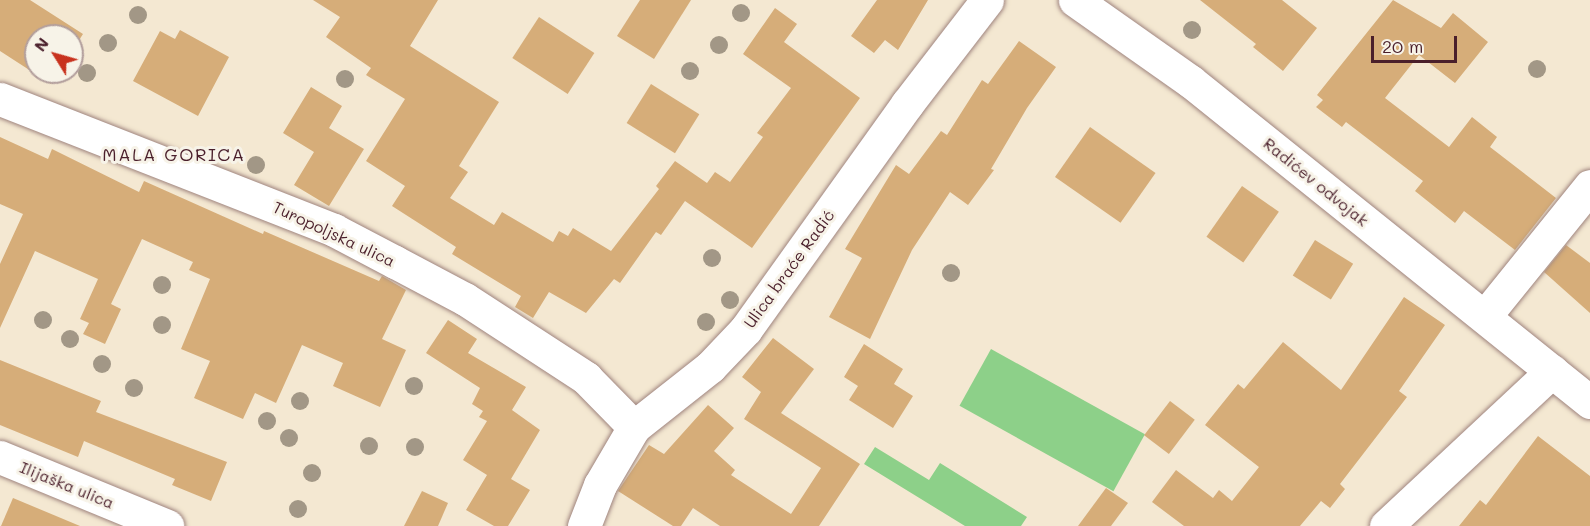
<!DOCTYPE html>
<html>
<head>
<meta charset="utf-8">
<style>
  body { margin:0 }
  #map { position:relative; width:1590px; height:526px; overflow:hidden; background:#f4e8d2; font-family:Mali,sans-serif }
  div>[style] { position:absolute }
  .green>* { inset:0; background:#8dd089; transform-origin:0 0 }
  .building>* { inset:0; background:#d6ad79; transform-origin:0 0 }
  .roads { filter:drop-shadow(0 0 2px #9f847e) drop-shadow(0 0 2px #9f847e) }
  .minor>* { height:33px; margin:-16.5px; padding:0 16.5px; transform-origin:16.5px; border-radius:16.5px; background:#fff }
  .trees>* { width:18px; height:18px; margin:-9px; border-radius:50%; background:#a29786 }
  span { translate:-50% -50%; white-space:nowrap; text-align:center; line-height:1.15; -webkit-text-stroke:6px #f7f3e8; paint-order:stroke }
  .street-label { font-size:16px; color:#4a1f2b }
  .neighbourhood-label { font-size:18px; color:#4a1f2b; letter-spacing:1.5px }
  .north { position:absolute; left:24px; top:24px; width:60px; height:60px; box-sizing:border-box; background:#f7f3e8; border:2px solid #b29e9c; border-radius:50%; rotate:307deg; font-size:16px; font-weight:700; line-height:24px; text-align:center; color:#4a1f2b }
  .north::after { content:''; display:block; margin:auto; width:21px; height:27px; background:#c8321e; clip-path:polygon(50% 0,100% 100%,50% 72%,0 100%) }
  .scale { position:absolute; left:1371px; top:36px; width:86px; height:27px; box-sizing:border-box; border:3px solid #4a1f2b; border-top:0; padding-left:8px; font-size:18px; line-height:21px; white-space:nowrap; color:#4a1f2b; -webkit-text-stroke:4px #f7f3e8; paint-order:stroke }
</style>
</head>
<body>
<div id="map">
  <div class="green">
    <div style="left:991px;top:349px;width:176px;height:65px;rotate:29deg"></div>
    <div style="clip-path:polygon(875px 447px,929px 480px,940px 463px,1027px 517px,1021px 526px,965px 526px,864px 464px)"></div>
  </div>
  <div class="building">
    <div style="clip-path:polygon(0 0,30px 0,83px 34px,72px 51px,72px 36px,36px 36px,36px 72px,58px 72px,51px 84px,0 51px)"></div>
    <div style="clip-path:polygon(313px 0,438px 0,410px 46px,499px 102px,459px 166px,468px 172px,450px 198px,494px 225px,502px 212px,553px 242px,559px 231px,568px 236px,573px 228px,611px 251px,659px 189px,656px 186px,675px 161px,707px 183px,715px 172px,730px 182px,763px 137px,757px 133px,791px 88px,743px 54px,775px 8px,797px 24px,784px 42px,860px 98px,752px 248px,685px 201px,661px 235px,656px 232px,620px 283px,614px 279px,586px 313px,549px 292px,533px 318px,515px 307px,521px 296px,452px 254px,456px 247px,392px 206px,405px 186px,366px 161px,405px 99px,366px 75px,371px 68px,326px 37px,340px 17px)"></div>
    <div style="clip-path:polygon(640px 0,691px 0,654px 59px,617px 36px)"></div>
    <div style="clip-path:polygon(877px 0,928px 0,898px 50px,885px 40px,874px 53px,851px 36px)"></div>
    <div style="clip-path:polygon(1200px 0,1282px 0,1317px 28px,1283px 71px,1253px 47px,1256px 44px)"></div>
    <div style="clip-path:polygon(1393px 0,1441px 28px,1453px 13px,1488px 42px,1455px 83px,1419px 55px,1385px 98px,1449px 147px,1472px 117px,1497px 137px,1490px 147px,1556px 198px,1515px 250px,1464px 211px,1455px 223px,1415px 191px,1423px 181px,1346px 122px,1342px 127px,1316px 107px,1323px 100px,1317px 95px)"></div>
    <div style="left:539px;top:17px;width:66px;height:49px;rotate:33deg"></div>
    <div style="clip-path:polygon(180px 30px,229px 57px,198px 116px,133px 81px,160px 31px,175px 39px)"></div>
    <div style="clip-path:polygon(1019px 41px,1056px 67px,1027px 108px,991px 169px,994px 170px,968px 205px,950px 192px,912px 250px,870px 339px,829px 317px,862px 258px,845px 249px,896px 165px,909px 174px,941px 131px,947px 135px,982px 80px,988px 84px)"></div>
    <div style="left:651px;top:84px;width:57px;height:46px;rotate:32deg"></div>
    <div style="clip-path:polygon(311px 87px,342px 106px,329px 128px,364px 149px,329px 206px,294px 185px,314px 152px,283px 133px)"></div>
    <div style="left:1090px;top:127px;width:80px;height:61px;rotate:35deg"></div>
    <div style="clip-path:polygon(0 137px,48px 159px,52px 149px,139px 192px,144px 181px,263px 234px,264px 231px,379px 281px,382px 276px,406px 290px,382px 339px,406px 350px,380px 407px,333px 386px,343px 363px,302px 345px,276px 403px,255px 393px,243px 419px,194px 398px,210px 361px,181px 349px,210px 279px,189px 270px,193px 262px,142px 239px,111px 304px,121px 309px,105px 344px,83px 334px,89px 323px,80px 319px,98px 279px,35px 251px,0 328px,0 264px,23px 214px,0 204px)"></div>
    <div style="left:1242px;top:186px;width:45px;height:62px;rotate:35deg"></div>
    <div style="left:1315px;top:240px;width:45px;height:42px;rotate:32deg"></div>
    <div style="clip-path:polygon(1566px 245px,1590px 263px,1590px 313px,1544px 272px)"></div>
    <div style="clip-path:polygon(1404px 297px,1445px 325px,1399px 391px,1407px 397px,1340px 484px,1345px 489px,1330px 508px,1321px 501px,1300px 526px,1184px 526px,1152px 502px,1176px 470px,1213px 498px,1219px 490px,1232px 501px,1259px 467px,1205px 425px,1238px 384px,1244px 389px,1283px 342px,1341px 390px)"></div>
    <div style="clip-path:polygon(448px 320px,477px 339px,468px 353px,526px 387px,512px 410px,540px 430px,511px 479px,530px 490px,508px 526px,494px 526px,466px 510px,487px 475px,463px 460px,487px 421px,479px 417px,483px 411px,472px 404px,480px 388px,426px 353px)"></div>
    <div style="clip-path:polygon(773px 338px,814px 369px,781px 413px,860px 464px,819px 526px,720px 526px,693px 508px,681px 526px,673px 526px,618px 491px,649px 445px,664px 454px,708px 405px,734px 428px,714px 451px,735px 470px,731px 475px,791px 514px,821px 468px,744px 419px,761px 392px,742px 377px)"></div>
    <div style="clip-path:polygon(864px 344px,903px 369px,894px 384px,913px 396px,893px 428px,849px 400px,858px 386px,844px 377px)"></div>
    <div style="clip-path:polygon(0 360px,101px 401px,96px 412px,227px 462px,211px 501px,172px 485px,175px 479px,84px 441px,78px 457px,0 425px)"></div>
    <div style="left:1170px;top:401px;width:31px;height:43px;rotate:37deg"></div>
    <div style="clip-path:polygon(1538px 436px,1590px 476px,1590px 526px,1459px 526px,1480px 500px,1486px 505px)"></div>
    <div style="clip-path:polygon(1106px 488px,1128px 503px,1111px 526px,1078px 526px)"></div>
    <div style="clip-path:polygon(422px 491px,448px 503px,438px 526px,404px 526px)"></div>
    <div style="clip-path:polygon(13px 498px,80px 526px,1px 526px)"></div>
  </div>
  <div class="roads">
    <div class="minor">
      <div style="left:1075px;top:0;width:141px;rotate:35.2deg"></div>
      <div style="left:1190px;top:81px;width:513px;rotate:38.75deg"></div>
      <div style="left:0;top:99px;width:359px;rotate:21.4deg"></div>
      <div style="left:334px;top:230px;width:69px;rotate:27.7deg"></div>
      <div style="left:395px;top:262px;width:79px;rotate:27.9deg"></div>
      <div style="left:465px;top:299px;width:145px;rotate:33.1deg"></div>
      <div style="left:586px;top:378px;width:69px;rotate:45.6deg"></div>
      <div style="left:1485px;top:316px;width:167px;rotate:-51.1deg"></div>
      <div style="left:0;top:457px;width:181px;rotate:22.4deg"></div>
      <div style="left:584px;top:526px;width:44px;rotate:-68.7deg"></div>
      <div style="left:600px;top:485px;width:67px;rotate:-59.6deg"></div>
      <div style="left:634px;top:427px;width:97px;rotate:-38.3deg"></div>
      <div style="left:710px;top:367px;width:52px;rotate:-46.5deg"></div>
      <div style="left:746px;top:329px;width:277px;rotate:-54.4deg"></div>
      <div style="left:907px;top:104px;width:131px;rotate:-52.4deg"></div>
      <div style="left:1386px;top:526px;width:227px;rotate:-43deg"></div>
    </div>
  </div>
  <div class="trees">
    <div style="left:741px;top:13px"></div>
    <div style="left:138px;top:15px"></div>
    <div style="left:1192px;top:30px"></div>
    <div style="left:108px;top:43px"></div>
    <div style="left:719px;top:45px"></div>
    <div style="left:1537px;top:69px"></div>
    <div style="left:690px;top:71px"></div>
    <div style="left:87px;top:73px"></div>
    <div style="left:345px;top:79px"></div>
    <div style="left:256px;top:165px"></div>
    <div style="left:712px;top:258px"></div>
    <div style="left:951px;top:273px"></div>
    <div style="left:162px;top:285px"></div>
    <div style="left:730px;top:300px"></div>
    <div style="left:43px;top:320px"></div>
    <div style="left:706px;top:322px"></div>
    <div style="left:162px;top:325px"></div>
    <div style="left:70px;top:339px"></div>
    <div style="left:102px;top:364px"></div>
    <div style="left:414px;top:386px"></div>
    <div style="left:134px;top:388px"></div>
    <div style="left:300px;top:401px"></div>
    <div style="left:267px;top:421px"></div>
    <div style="left:289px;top:438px"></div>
    <div style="left:369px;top:446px"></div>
    <div style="left:415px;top:447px"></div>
    <div style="left:312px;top:473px"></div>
    <div style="left:298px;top:509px"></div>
  </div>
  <div class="street-label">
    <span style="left:1316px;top:182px;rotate:39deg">Radićev odvojak</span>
    <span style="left:334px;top:234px;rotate:25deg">Turopoljska ulica</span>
    <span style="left:789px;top:269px;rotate:-54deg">Ulica braće Radić</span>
    <span style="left:67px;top:485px;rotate:22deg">Ilijaška ulica</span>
  </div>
  <div class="neighbourhood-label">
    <span style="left:174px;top:154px">MALA GORICA</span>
  </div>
  <div class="north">N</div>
  <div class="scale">20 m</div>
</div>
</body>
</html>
